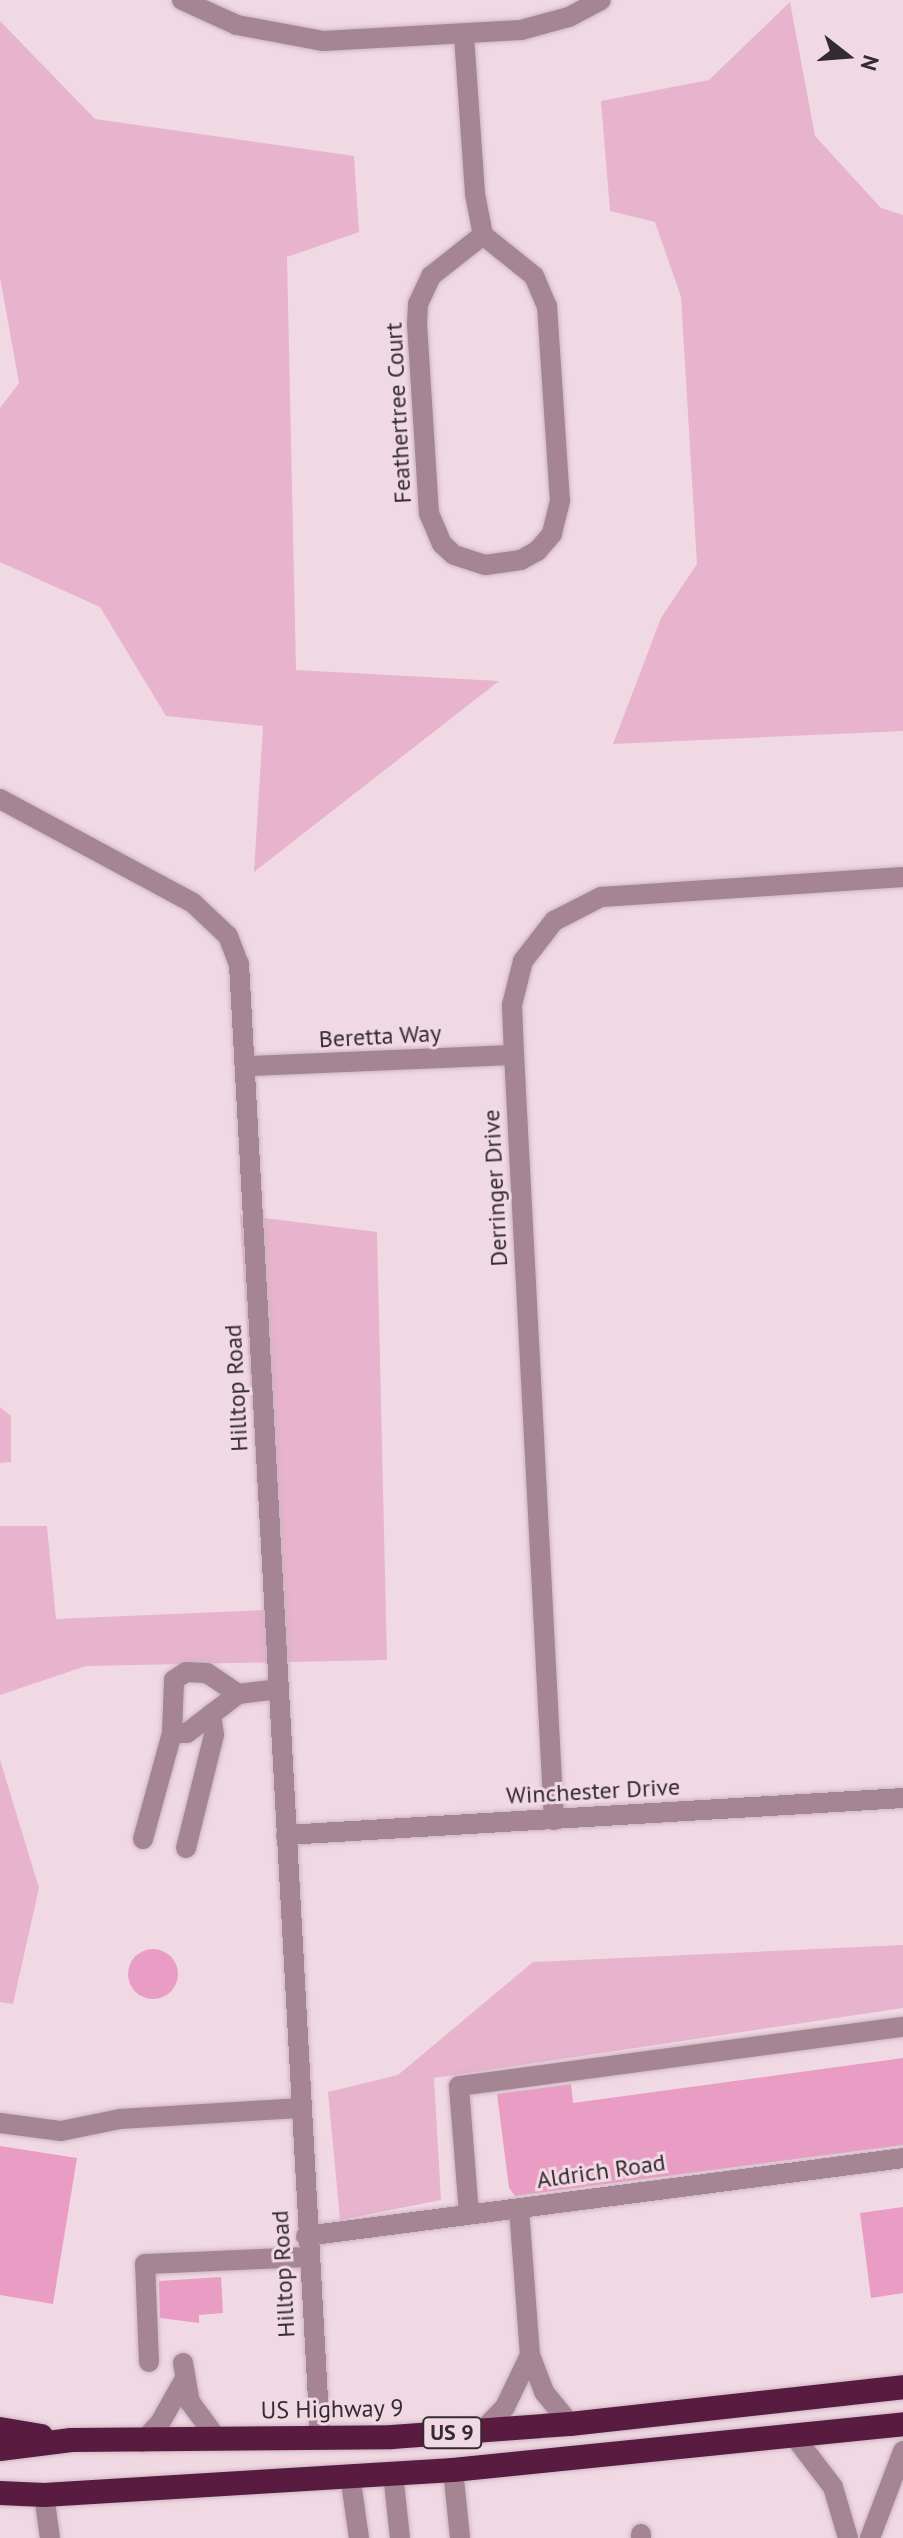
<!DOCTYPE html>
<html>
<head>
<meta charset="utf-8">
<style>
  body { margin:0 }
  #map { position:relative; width:903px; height:2538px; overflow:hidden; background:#f1d9e4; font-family:"PT Sans",sans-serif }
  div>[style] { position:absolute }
  .green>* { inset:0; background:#e7b3cd }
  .building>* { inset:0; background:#e99dc5 }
  .round { border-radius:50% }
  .roads { filter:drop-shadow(0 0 2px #cbb6c0) drop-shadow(0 0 2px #cbb6c0) }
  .minor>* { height:20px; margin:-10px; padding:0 10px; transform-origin:10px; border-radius:10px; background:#a58494 }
  .highway>* { height:24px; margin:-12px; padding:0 12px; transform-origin:12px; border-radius:12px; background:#5a1b41 }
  span { translate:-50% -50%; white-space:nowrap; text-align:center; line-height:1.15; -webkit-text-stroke:6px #f1d9e4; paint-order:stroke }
  .shield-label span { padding:2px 6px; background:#f1d9e4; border:2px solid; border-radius:6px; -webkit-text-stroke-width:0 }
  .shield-label { font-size:22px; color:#342b30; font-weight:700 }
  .street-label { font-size:24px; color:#342b30 }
  .north { position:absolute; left:807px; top:16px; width:80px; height:80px; -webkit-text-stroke:6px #f1d9e4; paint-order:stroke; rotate:107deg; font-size:22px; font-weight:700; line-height:32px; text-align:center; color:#342b30 }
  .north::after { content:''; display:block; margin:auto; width:28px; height:36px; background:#342b30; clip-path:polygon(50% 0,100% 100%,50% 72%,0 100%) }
</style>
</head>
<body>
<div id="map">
  <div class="green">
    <div style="clip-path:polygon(790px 2px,815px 136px,881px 208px,903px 215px,903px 731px,613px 744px,661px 618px,697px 564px,681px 297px,655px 222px,610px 211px,601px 101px,709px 80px)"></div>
    <div style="clip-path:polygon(0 21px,95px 119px,354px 156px,359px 232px,287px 257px,296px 670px,499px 681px,254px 872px,263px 726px,166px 716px,100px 607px,0 562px,0 408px,19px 383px,0 277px)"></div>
    <div style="clip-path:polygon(240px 1215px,377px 1232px,387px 1660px,86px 1666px,0 1695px,0 1526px,47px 1526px,56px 1619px,265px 1610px)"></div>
    <div style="clip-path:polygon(0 1407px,11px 1416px,11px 1462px,0 1463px)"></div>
    <div style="clip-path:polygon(0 1760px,39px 1888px,13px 2004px,0 2002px)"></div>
    <div style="clip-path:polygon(903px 1945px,903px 2008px,434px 2078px,441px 2200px,340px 2220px,328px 2092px,398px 2075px,533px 1962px)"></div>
  </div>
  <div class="building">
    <div class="round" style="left:128px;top:1949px;width:50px;height:50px"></div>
    <div style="clip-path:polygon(903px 2058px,903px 2145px,515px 2196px,509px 2188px,497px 2094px,571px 2084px,573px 2103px)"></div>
    <div style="clip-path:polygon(0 2146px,77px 2158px,53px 2304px,0 2295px)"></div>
    <div style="clip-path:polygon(903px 2207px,903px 2293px,871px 2298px,860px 2213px)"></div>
    <div style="clip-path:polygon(221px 2277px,223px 2313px,199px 2315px,199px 2323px,160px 2318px,159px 2281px)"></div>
  </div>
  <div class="roads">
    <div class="minor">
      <div style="left:182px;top:0;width:60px;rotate:24.4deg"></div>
      <div style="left:237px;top:25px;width:87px;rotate:10.5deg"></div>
      <div style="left:323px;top:41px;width:198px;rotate:-3.2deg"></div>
      <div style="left:521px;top:30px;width:50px;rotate:-15.2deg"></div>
      <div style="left:569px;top:17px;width:36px;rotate:-28deg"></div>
      <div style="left:464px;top:36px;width:158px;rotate:86deg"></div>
      <div style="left:475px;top:194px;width:42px;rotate:79deg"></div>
      <div style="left:483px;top:235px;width:65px;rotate:38.8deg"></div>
      <div style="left:534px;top:276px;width:33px;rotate:67deg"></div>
      <div style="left:547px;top:306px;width:195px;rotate:86.2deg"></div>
      <div style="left:560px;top:501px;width:34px;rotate:104deg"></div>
      <div style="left:552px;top:534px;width:23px;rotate:131deg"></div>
      <div style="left:537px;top:551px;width:18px;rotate:151deg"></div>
      <div style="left:521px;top:560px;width:36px;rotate:172deg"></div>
      <div style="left:485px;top:565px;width:33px;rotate:-162deg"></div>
      <div style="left:454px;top:555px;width:16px;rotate:-137deg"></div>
      <div style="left:442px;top:544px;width:33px;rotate:-113deg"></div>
      <div style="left:429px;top:514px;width:190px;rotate:-93.6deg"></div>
      <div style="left:417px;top:324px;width:20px;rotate:-87deg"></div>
      <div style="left:418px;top:304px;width:31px;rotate:-65deg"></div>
      <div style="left:431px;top:276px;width:66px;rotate:-38.3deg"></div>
      <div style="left:0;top:799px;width:219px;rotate:28.3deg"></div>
      <div style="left:193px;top:903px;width:48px;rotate:43.3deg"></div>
      <div style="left:228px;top:936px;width:30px;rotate:69deg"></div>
      <div style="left:239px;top:964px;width:1474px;rotate:86.85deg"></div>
      <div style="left:249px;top:1066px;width:265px;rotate:-2.4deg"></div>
      <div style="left:238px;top:1694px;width:64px;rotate:142.6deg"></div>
      <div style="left:187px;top:1733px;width:15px;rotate:180deg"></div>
      <div style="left:172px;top:1733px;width:53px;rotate:-87.8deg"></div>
      <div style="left:174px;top:1680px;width:14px;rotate:-34deg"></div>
      <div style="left:186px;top:1672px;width:21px;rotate:3deg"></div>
      <div style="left:207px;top:1673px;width:37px;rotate:34deg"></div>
      <div style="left:238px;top:1694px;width:40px;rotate:-7.1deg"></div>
      <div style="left:554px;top:1820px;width:766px;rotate:-92.99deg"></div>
      <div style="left:514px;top:1055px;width:50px;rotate:-92.3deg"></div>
      <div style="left:512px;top:1005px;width:45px;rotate:-76deg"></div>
      <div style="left:523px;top:961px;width:51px;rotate:-52.2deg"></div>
      <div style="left:554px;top:921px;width:53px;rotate:-27.1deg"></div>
      <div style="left:601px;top:897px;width:303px;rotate:-3.8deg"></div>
      <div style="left:286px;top:1835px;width:618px;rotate:-3.43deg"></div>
      <div style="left:143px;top:1839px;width:110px;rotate:-74.7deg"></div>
      <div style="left:186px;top:1848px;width:116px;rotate:-76.1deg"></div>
      <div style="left:214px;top:1735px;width:21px;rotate:-98deg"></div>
      <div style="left:0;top:2123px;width:62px;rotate:7.5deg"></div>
      <div style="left:61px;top:2131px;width:60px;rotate:-11.5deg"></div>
      <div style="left:120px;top:2119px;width:182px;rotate:-3.5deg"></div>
      <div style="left:519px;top:2209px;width:146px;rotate:85.7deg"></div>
      <div style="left:530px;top:2355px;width:40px;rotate:69deg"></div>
      <div style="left:544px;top:2392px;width:41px;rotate:50.9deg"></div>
      <div style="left:469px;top:2214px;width:128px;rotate:-94.5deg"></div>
      <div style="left:459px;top:2086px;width:448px;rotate:-7.6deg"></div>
      <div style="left:306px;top:2236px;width:602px;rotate:-7.44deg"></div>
      <div style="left:149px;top:2362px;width:98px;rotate:-92.3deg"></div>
      <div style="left:145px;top:2264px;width:163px;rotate:-2.5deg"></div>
      <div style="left:183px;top:2363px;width:40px;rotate:80deg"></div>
      <div style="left:190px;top:2402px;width:47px;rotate:53.6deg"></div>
      <div style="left:482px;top:2431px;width:33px;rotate:-46deg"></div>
      <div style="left:505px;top:2407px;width:58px;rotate:-64.3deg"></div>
      <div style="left:794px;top:2436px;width:64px;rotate:52.6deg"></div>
      <div style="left:833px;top:2487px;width:53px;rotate:73.6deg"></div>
      <div style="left:142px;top:2442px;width:26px;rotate:-47deg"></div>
      <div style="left:160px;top:2423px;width:47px;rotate:-60.7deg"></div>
      <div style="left:453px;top:2470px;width:68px;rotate:84.1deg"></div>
      <div style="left:393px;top:2473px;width:65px;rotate:83.9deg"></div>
      <div style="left:350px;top:2475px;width:64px;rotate:81.9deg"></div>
      <div style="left:44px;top:2495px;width:43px;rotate:82.1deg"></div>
      <div style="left:641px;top:2534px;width:4px;rotate:90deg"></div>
      <div style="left:870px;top:2538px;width:93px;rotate:-69.2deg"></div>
    </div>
    <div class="highway">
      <div style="left:0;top:2429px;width:42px;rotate:9.7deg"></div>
      <div style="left:0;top:2449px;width:72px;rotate:-7.2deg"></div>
      <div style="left:71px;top:2440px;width:321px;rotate:-0.5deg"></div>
      <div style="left:392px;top:2437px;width:178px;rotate:-4.2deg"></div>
      <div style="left:570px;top:2424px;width:335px;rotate:-6.3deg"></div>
      <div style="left:0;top:2493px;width:44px;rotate:2.6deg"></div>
      <div style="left:44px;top:2495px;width:410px;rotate:-3.5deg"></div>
      <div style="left:453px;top:2470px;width:452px;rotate:-5.8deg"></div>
    </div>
  </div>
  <div class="shield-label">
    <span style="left:452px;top:2433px">US 9</span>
  </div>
  <div class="street-label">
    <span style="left:398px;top:413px;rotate:-93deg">Feathertree Court</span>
    <span style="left:380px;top:1036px;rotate:-3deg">Beretta Way</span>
    <span style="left:495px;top:1188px;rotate:-93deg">Derringer Drive</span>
    <span style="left:236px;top:1388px;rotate:-93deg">Hilltop Road</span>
    <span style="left:593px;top:1791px;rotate:-3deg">Winchester Drive</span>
    <span style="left:601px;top:2171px;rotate:-8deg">Aldrich Road</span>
    <span style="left:283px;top:2274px;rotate:-93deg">Hilltop Road</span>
    <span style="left:332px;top:2409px;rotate:-1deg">US Highway 9</span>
  </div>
  <div class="north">N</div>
</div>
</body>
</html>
